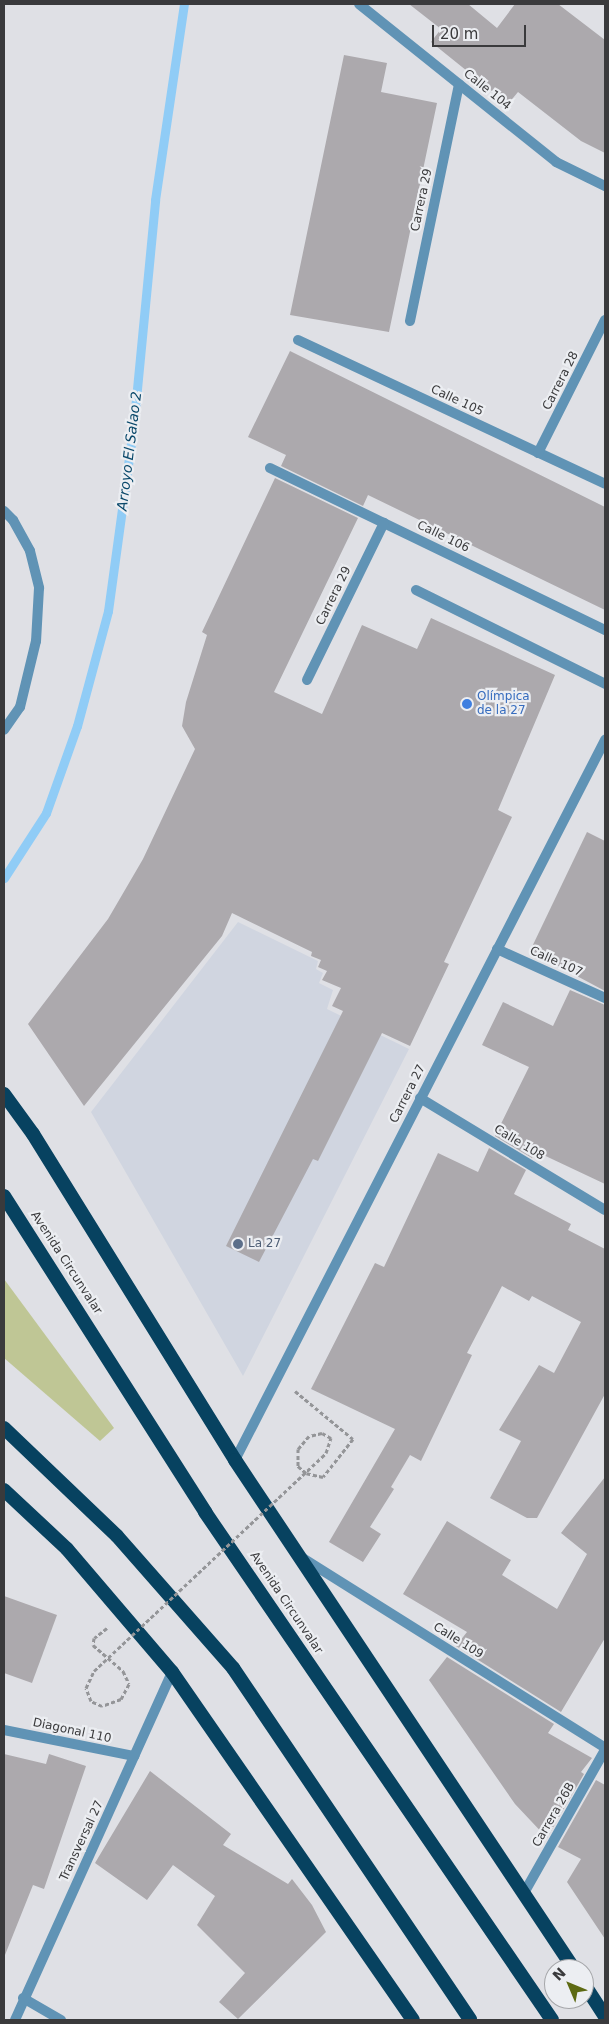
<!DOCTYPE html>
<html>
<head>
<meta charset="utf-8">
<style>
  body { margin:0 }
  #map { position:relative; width:609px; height:2024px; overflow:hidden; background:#dfe0e5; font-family:"DejaVu Sans",sans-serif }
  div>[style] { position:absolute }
  .built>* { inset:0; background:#d0d5e0 }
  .green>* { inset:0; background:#bfc695 }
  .stream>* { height:9px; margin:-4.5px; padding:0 4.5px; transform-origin:4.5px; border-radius:4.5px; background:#90ccf6 }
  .building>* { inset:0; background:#aca9ad }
  .path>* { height:3px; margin-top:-1.5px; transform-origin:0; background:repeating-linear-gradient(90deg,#949598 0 4px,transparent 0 6.5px) }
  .minor>* { height:10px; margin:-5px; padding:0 5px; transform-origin:5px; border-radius:5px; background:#6093b5 }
  .tertiary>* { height:10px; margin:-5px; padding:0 5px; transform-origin:5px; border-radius:5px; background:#6093b5 }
  .trunk>* { height:14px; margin:-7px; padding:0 7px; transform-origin:7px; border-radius:7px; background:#074260 }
  .path-bridge>* { height:3px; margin-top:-1.5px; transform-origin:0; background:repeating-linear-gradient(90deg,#949598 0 4px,transparent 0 6.5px) }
  .dots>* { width:14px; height:14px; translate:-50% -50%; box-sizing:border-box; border:2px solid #eceef2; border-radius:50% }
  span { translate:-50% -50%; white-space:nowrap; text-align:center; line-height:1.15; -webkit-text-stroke:4.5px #eceef2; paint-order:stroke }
  .street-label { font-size:12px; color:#3a3a3c }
  .shop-label { font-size:12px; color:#366cbe }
  .left { translate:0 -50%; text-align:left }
  .service-label { font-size:12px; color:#4e5e75 }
  .water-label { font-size:14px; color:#09486a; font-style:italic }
  .frame { position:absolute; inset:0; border:5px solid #3a3a3c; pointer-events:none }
  .north { position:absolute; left:544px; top:1959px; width:50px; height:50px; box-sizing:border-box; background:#eceef2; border:1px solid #a5a6a9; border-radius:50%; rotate:315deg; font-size:14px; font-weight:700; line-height:20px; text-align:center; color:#3a3a3c }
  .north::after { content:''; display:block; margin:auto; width:18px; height:22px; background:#5d6a13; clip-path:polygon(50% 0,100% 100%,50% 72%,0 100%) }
  .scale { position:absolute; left:432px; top:25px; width:94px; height:22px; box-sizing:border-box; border:2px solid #3a3a3c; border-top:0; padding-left:6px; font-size:15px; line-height:18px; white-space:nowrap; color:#3a3a3c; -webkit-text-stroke:4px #eceef2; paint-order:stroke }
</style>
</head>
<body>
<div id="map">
  <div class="built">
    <div style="clip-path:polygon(238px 922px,318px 961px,316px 969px,323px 973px,319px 983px,333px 990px,327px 1009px,409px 1049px,243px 1376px,91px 1112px)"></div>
  </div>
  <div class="green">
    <div style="clip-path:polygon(4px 1279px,114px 1428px,100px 1441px,4px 1358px)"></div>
  </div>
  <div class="stream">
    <div style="left:4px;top:878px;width:77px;rotate:-57.1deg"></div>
    <div style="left:46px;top:813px;width:92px;rotate:-70.4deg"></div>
    <div style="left:77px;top:726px;width:119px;rotate:-74.9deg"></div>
    <div style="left:108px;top:611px;width:193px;rotate:-82.2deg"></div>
    <div style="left:134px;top:420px;width:221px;rotate:-84.5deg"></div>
    <div style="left:155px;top:200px;width:198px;rotate:-81.6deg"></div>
  </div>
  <div class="building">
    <div style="clip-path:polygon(409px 4px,468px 4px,497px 28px,515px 4px,558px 4px,605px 40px,605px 153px,581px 141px,518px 92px,508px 104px,431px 42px,441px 29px)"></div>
    <div style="clip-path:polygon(344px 55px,387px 63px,381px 92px,437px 103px,389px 332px,290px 315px)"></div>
    <div style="clip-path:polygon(290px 351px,605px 507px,605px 610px,368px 495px,363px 506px,281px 466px,286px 455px,248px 437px)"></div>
    <div style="clip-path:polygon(275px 478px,358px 518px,274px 692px,322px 714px,362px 625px,417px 649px,431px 618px,555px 675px,498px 810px,512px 817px,444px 962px,449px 964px,410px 1046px,382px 1033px,318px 1161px,313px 1159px,259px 1262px,226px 1246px,343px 1011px,332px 1006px,341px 988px,322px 980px,327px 971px,318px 967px,321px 960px,311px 956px,312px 952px,232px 913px,222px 936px,84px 1106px,28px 1024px,108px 919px,143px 859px,195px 749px,182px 726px,186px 702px,207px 635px,202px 632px)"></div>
    <div style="clip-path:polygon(587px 832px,605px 841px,605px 991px,530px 951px)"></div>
    <div style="clip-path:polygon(570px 990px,605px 1005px,605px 1184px,535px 1151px,532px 1158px,495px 1136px,529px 1067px,482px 1045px,503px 1002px,553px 1026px)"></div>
    <div style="clip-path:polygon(489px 1148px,526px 1170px,514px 1194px,571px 1224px,568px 1230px,605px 1249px,605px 1394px,537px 1518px,527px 1518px,490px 1498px,521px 1441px,499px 1430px,539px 1365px,554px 1373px,581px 1322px,532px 1296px,529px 1301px,502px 1286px,467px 1353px,472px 1355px,421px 1461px,410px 1455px,391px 1487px,394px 1489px,370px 1527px,381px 1534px,363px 1562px,329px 1542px,395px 1429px,311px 1389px,375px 1263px,384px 1267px,438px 1153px,478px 1172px)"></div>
    <div style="clip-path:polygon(605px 1477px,605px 1638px,561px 1712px,456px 1646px,467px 1632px,403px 1594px,447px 1521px,511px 1560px,502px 1575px,557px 1609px,587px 1554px,561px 1533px)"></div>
    <div style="clip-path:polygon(4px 1596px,57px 1615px,32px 1683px,4px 1673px)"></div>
    <div style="clip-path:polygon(447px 1657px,554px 1724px,548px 1733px,592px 1758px,581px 1772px,584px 1774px,547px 1838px,515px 1804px,429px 1680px)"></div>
    <div style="clip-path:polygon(4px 1754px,46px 1764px,49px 1754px,86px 1766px,44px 1889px,33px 1885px,5px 1955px)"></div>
    <div style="clip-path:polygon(150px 1771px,231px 1834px,223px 1845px,288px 1884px,292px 1879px,312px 1905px,326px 1932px,238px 2019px,219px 2002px,245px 1973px,197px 1925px,215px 1896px,173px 1865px,147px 1900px,95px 1863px)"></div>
    <div style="clip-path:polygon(596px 1780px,605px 1785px,605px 1939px,567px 1882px,581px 1859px,558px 1847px)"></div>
  </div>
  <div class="path">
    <div style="left:295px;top:1391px;width:75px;rotate:39.6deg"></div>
    <div style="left:353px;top:1439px;width:48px;rotate:128.3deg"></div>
    <div style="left:323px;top:1477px;width:17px;rotate:-167deg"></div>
    <div style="left:306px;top:1473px;width:11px;rotate:-139deg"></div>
    <div style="left:107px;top:1628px;width:16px;rotate:142deg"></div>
    <div style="left:94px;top:1638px;width:7px;rotate:98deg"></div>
    <div style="left:93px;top:1645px;width:40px;rotate:41deg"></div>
  </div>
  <div class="minor">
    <div style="left:359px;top:4px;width:253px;rotate:38.7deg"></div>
    <div style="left:556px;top:162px;width:55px;rotate:26.1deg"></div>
    <div style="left:410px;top:321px;width:242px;rotate:-78.3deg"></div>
    <div style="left:298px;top:340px;width:339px;rotate:25.1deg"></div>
    <div style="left:538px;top:453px;width:149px;rotate:-63.3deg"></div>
    <div style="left:270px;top:468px;width:372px;rotate:25.8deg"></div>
    <div style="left:4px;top:511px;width:13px;rotate:45deg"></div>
    <div style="left:13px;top:520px;width:35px;rotate:61deg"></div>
    <div style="left:30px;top:551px;width:38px;rotate:76deg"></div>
    <div style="left:39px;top:588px;width:53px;rotate:93.2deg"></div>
    <div style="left:36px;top:641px;width:68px;rotate:103.6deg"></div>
    <div style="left:20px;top:707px;width:28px;rotate:125deg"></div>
    <div style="left:416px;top:590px;width:211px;rotate:26.4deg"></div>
    <div style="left:307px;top:680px;width:175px;rotate:-63.9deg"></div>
    <div style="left:497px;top:949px;width:119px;rotate:24.4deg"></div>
    <div style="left:420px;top:1098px;width:216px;rotate:31.2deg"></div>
    <div style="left:301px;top:1557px;width:359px;rotate:32.1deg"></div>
    <div style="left:4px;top:1730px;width:133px;rotate:11.3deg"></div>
    <div style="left:524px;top:1893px;width:164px;rotate:-60.5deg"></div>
    <div style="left:23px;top:1998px;width:44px;rotate:30.1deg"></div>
    <div style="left:15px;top:2020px;width:382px;rotate:-65.7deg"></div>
  </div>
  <div class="tertiary">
    <div style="left:235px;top:1460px;width:810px;rotate:-62.8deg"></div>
  </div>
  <div class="trunk">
    <div style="left:4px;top:1094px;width:49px;rotate:54.1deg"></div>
    <div style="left:33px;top:1134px;width:384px;rotate:58.2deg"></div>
    <div style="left:235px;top:1460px;width:612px;rotate:56.34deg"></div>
    <div style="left:4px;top:1196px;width:375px;rotate:57.5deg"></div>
    <div style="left:205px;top:1512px;width:615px;rotate:55.66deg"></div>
    <div style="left:4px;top:1428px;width:156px;rotate:43.7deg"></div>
    <div style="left:117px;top:1536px;width:176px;rotate:48.7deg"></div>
    <div style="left:233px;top:1668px;width:424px;rotate:56deg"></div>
    <div style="left:4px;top:1490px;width:86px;rotate:43.1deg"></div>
    <div style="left:67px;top:1549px;width:162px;rotate:49.5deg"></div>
    <div style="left:172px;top:1672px;width:423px;rotate:55.3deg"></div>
    <div style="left:584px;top:1984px;width:38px;rotate:57deg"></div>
  </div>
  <div class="path-bridge">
    <div style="left:123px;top:1671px;width:14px;rotate:65deg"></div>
    <div style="left:129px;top:1684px;width:17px;rotate:118deg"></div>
    <div style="left:121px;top:1699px;width:20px;rotate:160deg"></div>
    <div style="left:102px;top:1706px;width:12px;rotate:-156deg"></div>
    <div style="left:91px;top:1701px;width:14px;rotate:-111deg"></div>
    <div style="left:86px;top:1688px;width:19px;rotate:-65deg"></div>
    <div style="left:94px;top:1671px;width:318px;rotate:-43.2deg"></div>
    <div style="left:326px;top:1453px;width:16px;rotate:-72deg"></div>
    <div style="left:331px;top:1438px;width:10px;rotate:-151deg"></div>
    <div style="left:322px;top:1433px;width:13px;rotate:167deg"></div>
    <div style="left:309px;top:1436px;width:17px;rotate:130deg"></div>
    <div style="left:298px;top:1449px;width:17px;rotate:90deg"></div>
  </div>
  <div class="dots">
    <div style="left:467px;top:704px;background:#3f7fe0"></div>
    <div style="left:238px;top:1244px;background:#5c6f8a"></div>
  </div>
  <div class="street-label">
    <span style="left:487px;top:90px;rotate:39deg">Calle 104</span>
    <span style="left:422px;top:200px;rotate:-78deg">Carrera 29</span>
    <span style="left:561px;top:381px;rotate:-63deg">Carrera 28</span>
    <span style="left:457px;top:401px;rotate:25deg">Calle 105</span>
    <span style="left:443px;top:537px;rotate:26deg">Calle 106</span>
    <span style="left:334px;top:596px;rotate:-64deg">Carrera 29</span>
    <span style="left:556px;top:962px;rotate:24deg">Calle 107</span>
    <span style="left:408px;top:1094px;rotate:-63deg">Carrera 27</span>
    <span style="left:519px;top:1143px;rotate:31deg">Calle 108</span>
    <span style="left:66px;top:1263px;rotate:57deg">Avenida Circunvalar</span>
    <span style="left:286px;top:1603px;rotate:56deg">Avenida Circunvalar</span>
    <span style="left:458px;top:1641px;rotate:32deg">Calle 109</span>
    <span style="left:72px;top:1731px;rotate:12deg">Diagonal 110</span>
    <span style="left:554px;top:1815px;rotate:-60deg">Carrera 26B</span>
    <span style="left:82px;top:1841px;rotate:-65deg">Transversal 27</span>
  </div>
  <div class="shop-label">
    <span class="left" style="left:477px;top:704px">Olímpica<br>de la 27</span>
  </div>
  <div class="service-label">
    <span class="left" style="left:248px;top:1244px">La 27</span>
  </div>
  <div class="water-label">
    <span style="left:129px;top:451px;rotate:-83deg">Arroyo El Salao 2</span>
  </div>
  <div class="frame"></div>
  <div class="north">N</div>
  <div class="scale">20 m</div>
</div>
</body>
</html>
